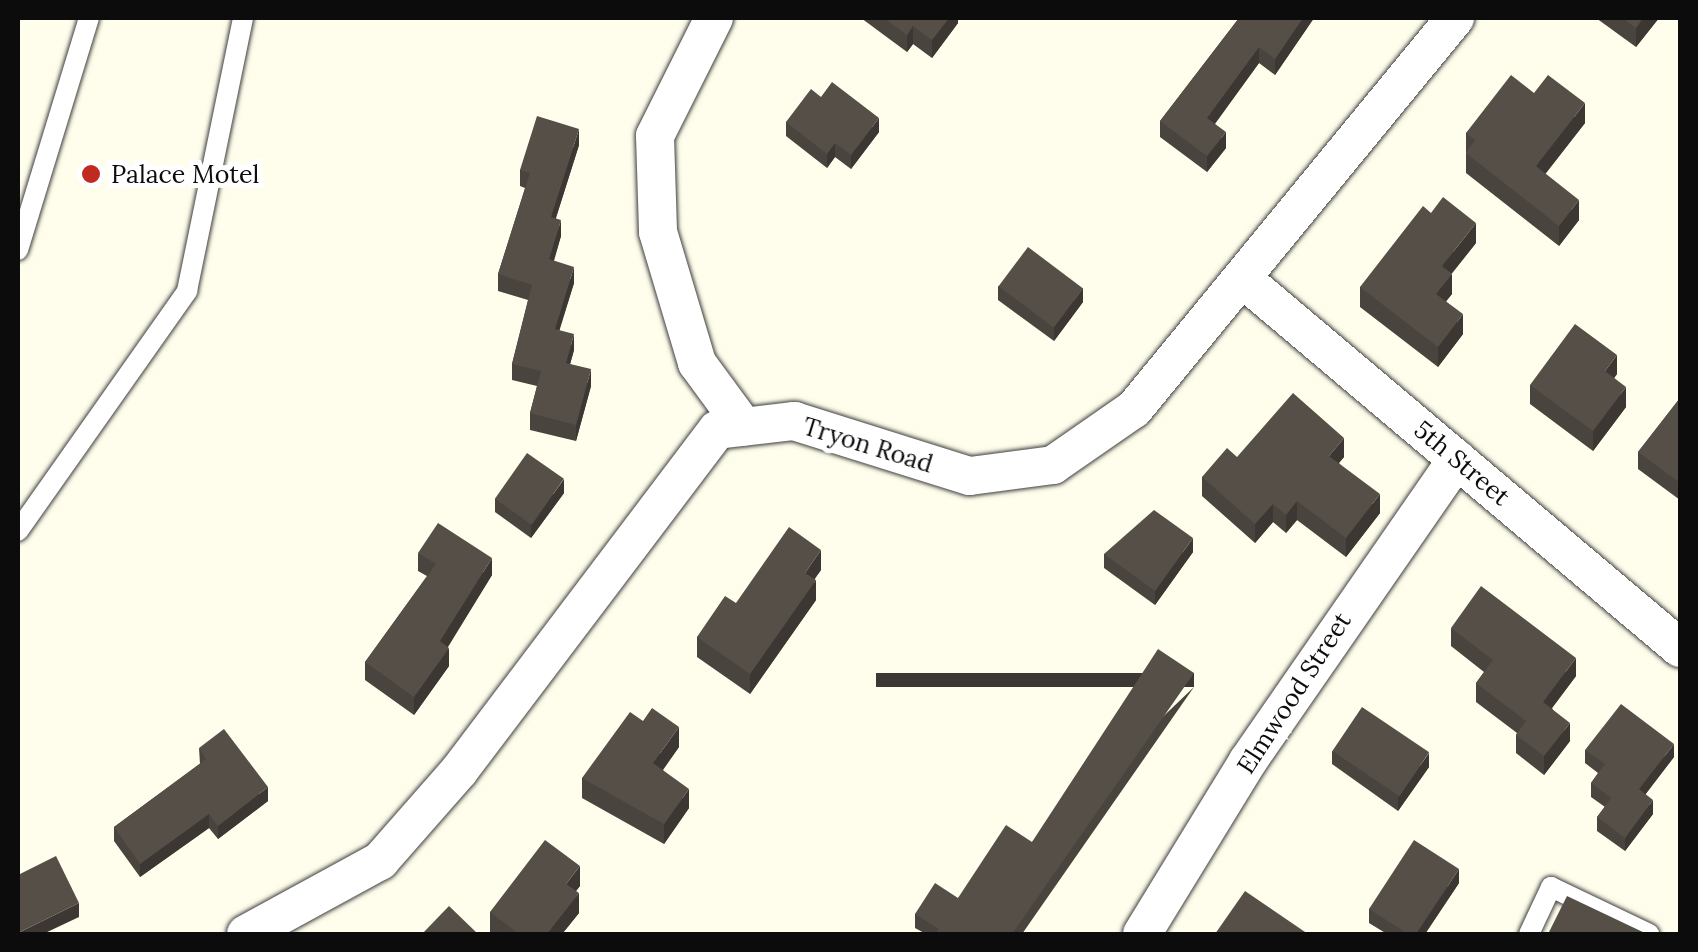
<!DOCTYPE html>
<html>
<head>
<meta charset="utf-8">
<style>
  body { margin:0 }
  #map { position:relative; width:1698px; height:952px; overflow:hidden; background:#fffdeb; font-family:Lora,serif }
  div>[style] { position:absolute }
  .roads { filter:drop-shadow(0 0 2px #3f3f3f) drop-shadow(0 0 2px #3f3f3f) }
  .lane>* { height:20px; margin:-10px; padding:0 10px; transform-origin:10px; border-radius:10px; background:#fff }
  .street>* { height:38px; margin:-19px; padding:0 19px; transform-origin:19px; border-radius:19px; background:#fff }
  .wall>* { inset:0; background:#49443e }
  .shaded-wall>* { inset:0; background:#3c3732; transform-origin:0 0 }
  .building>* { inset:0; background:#554f48; transform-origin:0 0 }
  .dots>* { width:28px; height:28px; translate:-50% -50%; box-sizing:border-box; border:5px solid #fff; border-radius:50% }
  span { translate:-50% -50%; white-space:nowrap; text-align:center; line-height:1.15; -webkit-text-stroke:10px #fff; paint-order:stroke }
  .poi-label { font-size:25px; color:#0c0c0c }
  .left { translate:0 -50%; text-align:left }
  .street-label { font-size:25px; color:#0c0c0c }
  .frame { position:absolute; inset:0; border:20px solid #0c0c0c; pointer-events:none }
</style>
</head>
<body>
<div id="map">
  <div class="roads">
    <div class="lane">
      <div style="left:18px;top:250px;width:243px;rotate:-73deg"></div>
      <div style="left:18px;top:531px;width:294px;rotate:-54.8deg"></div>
      <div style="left:187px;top:291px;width:279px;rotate:-78.4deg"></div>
      <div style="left:1529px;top:934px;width:52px;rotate:-64.9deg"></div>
      <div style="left:1551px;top:887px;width:109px;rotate:25.6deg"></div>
    </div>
    <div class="street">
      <div style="left:714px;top:18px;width:132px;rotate:116.6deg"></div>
      <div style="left:655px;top:136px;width:96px;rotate:88.2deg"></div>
      <div style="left:658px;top:232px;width:137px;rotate:73.4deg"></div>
      <div style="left:697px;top:363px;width:79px;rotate:53.7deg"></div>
      <div style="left:1243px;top:279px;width:572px;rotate:40.18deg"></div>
      <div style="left:246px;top:934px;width:153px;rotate:-28.6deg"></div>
      <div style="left:380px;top:861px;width:120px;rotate:-48.7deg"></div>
      <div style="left:459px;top:771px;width:428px;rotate:-52.9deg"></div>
      <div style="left:717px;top:430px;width:78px;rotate:-6.7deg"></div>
      <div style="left:794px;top:421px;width:184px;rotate:17.4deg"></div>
      <div style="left:970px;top:476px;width:84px;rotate:-7.5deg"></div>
      <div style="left:1053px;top:465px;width:98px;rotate:-34.7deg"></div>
      <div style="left:1134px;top:409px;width:506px;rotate:-50.61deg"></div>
      <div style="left:1142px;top:934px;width:203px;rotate:-58.5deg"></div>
      <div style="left:1248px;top:761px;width:367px;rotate:-55.3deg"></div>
    </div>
  </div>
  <div class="wall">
    <div style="clip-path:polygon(861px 18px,958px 18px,958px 23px,932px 58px,913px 44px,907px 52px)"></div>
    <div style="clip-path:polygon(1239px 18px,1314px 18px,1275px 75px,1259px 63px,1215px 124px,1226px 148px,1207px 172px,1160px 137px,1160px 121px)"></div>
    <div style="clip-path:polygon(1596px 18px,1659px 18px,1636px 47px)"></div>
    <div style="clip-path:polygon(1534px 93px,1585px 123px,1545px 174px,1579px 220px,1559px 246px,1466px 173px,1466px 133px)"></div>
    <div style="clip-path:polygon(821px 97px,879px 132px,851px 169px,835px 157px,827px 168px,786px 136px,786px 122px)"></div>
    <div style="clip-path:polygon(579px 145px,556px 218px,561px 236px,554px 261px,574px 283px,559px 330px,574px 350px,570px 364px,591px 386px,576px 441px,530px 430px,530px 413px,537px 386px,512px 380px,512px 364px,528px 300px,498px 291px,498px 274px,525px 188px,520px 186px,520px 170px)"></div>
    <div style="clip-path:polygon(1476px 243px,1451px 274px,1452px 294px,1446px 301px,1463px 334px,1438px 367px,1360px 307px,1360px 287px)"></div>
    <div style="clip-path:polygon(998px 286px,1083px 302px,1054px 341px,998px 300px)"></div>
    <div style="clip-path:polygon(1617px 374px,1614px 378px,1626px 407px,1593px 451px,1530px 404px,1530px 385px)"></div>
    <div style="clip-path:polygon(1680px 398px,1680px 500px,1638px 469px,1638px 452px)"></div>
    <div style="clip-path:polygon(1237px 457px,1344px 457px,1339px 463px,1380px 513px,1346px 557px,1297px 520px,1286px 533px,1273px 522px,1255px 543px,1202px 496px,1202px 477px)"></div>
    <div style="clip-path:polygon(564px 493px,531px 538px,495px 512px,495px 499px)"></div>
    <div style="clip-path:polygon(1193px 552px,1155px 605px,1104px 568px,1104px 554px)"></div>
    <div style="clip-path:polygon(418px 553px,492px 575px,448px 647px,449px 666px,414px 715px,365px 680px,365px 662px,427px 576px,418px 571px)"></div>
    <div style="clip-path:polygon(821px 570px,814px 579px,816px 600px,750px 694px,697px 657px,697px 637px,736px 603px)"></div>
    <div style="clip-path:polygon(1451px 628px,1576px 676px,1552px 708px,1570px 741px,1544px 775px,1516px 753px,1516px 735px,1517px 733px,1476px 702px,1476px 683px,1484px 672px,1451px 646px)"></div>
    <div style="clip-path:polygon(1194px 687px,1022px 934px,926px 934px,915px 928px,915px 914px,958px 898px,1032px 842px)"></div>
    <div style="clip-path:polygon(679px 747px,663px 770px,689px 808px,664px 844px,582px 798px,582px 778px)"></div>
    <div style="clip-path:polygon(199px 748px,268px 801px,218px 839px,209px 828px,140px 877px,114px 841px,114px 827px,200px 764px)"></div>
    <div style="clip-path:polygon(1585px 750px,1674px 757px,1645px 794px,1653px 814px,1625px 851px,1597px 831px,1597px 817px,1605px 807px,1591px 797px,1591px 783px,1598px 773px,1585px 763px)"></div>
    <div style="clip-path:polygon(1332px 751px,1429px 767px,1398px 811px,1332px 764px)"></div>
    <div style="clip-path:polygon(1459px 883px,1425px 934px,1387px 934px,1369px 923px,1369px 909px)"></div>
    <div style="clip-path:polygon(580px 886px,576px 891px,579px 913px,562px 934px,494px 934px,490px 932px,490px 912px)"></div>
  </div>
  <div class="shaded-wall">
    <div style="clip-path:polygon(949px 18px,958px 18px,958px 23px,932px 58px,932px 40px)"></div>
    <div style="clip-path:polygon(1303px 18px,1314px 18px,1275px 75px,1275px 59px)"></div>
    <div style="clip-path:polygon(1643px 18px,1659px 18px,1636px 47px,1636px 28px)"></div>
    <div style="clip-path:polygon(913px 26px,913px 44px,907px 52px,907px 35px)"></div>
    <div style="clip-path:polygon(1259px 47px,1259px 63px,1207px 134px,1207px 118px)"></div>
    <div style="clip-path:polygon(1585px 103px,1585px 123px,1536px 186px,1536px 166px)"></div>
    <div style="clip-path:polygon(879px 118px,879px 132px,851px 169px,851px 155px)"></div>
    <div style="clip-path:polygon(579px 129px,579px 145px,551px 233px,551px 217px)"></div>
    <div style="clip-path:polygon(1226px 132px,1226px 148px,1207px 172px,1207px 156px)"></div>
    <div style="clip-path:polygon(835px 143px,835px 157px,827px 168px,827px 154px)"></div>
    <div style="clip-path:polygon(1579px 200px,1579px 220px,1559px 246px,1559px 226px)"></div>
    <div style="clip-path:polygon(561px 220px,561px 236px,549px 275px,549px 259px)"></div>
    <div style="clip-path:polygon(1476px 223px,1476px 243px,1442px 286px,1442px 266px)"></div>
    <div style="clip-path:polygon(574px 267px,574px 283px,555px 345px,555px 329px)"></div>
    <div style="clip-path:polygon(1452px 274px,1452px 294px,1436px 314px,1436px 294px)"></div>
    <div style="clip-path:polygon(1083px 288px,1083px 302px,1054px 341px,1054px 327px)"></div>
    <div style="clip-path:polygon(1463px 314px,1463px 334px,1438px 367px,1438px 347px)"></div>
    <div style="clip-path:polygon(574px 334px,574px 350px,566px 379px,566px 363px)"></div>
    <div style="clip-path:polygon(1617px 355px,1617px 374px,1605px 391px,1605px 371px)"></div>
    <div style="clip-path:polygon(591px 369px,591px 386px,576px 441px,576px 425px)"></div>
    <div style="clip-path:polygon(1626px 387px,1626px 407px,1593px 451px,1593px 431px)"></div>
    <div style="clip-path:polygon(1344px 438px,1344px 457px,1329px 474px,1329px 456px)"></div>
    <div style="clip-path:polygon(564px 479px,564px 493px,531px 538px,531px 525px)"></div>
    <div style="clip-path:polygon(1380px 494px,1380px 513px,1346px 557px,1346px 538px)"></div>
    <div style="clip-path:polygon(1297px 501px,1297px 520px,1286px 533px,1286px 515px)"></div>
    <div style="clip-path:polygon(1273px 504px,1273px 522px,1255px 543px,1255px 524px)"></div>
    <div style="clip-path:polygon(1193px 538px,1193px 552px,1155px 605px,1155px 591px)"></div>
    <div style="clip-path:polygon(821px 550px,821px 570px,805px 593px,805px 573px)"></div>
    <div style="clip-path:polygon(492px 558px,492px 575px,440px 659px,440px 641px)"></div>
    <div style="clip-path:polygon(816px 580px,816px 600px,750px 694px,750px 674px)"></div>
    <div style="clip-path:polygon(449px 648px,449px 666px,414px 715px,414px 697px)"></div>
    <div style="clip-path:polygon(1576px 658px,1576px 676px,1543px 720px,1543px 702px)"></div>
    <div style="left:1194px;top:673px;width:14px;height:318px;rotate:90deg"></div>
    <div style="clip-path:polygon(1570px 723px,1570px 741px,1544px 775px,1544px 756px)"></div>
    <div style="clip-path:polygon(679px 727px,679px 747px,653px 783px,653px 763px)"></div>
    <div style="clip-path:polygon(1674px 744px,1674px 757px,1639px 803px,1639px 789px)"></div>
    <div style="clip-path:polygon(1429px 753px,1429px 767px,1398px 811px,1398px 797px)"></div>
    <div style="clip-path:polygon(268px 787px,268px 801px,218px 839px,218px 826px)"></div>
    <div style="clip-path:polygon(689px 789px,689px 808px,664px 844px,664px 824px)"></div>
    <div style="clip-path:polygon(1653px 800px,1653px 814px,1625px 851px,1625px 838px)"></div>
    <div style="clip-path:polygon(209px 814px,209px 828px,140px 877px,140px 864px)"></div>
    <div style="clip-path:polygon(580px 866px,580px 886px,566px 903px,566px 884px)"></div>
    <div style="clip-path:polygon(1459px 869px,1459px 883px,1425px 934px,1416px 934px)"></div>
    <div style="clip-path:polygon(579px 893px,579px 913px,562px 934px,547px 934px)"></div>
    <div style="clip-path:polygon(79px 903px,79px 917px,43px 934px,18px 934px,18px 933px)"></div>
  </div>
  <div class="building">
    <div style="clip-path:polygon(884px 18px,949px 18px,932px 40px,913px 26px,907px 35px)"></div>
    <div style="clip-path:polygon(1239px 18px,1303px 18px,1275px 59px,1259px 47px,1207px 118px,1226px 132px,1207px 156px,1160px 121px)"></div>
    <div style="clip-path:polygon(1622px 18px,1643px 18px,1636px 28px)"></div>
    <div style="clip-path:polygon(1511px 75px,1534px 93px,1548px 75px,1585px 103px,1536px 166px,1579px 200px,1559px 226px,1466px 153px,1475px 140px,1466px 133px)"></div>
    <div style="clip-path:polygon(832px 82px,879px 118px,851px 155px,835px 143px,827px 154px,786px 122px,811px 89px,821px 97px)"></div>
    <div style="clip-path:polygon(537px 116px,579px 129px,551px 217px,561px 220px,549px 259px,574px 267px,555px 329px,574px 334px,566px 363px,591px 369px,576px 425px,530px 413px,541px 371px,512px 364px,532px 285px,498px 274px,530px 173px,520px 170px)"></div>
    <div style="clip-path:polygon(1443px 197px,1476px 223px,1442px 266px,1452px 274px,1436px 294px,1463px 314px,1438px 347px,1360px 287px,1423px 206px,1431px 213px)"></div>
    <div style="left:1028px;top:247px;width:69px;height:49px;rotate:37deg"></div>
    <div style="clip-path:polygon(1575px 324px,1617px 355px,1605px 371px,1626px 387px,1593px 431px,1530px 385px)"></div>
    <div style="clip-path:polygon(1293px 393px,1344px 438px,1329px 456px,1380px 494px,1346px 538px,1297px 501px,1286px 515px,1273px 504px,1255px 524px,1202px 477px,1227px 448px,1237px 457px)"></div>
    <div style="clip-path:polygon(1680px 398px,1680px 483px,1638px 452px)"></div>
    <div style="left:527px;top:453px;width:45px;height:56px;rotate:35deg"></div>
    <div style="clip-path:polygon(1154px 510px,1193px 538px,1155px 591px,1104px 554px)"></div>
    <div style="clip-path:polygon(438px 523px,492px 558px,440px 641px,449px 648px,414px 697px,365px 662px,436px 564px,418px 553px)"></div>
    <div style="clip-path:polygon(789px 527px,821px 550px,805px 573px,816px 580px,750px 674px,697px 637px,725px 596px,736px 603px)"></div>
    <div style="clip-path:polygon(1481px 586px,1576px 658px,1543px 702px,1570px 723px,1544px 756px,1516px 735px,1526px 721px,1476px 683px,1493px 660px,1451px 628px)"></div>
    <div style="clip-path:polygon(1158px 649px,1194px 673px,1012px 934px,935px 934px,939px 929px,915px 914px,935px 883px,958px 898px,1006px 825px,1032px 842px)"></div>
    <div style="clip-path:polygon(1621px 704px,1674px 744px,1639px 789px,1653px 800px,1625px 838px,1597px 817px,1611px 798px,1591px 783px,1605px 764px,1585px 750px)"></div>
    <div style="left:1362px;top:707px;width:81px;height:53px;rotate:34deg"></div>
    <div style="clip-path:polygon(652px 708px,679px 727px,653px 763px,689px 789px,664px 824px,582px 778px,630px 712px,643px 721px)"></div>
    <div style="clip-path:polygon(224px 729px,268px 787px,218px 826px,209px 814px,140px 864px,114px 827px,206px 759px,199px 748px)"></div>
    <div style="clip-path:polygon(545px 840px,580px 866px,566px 884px,579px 893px,547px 934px,519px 934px,490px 912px)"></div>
    <div style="clip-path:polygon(1414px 840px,1459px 869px,1416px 934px,1408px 934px,1369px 909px)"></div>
    <div style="clip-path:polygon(56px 856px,79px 903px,18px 933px,18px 875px)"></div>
    <div style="clip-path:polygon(1245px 891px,1308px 934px,1215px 934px)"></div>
    <div style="clip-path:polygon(1567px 896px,1647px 934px,1548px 934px)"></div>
    <div style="clip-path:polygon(449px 906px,478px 934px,422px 934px)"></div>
  </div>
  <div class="dots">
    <div style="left:91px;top:174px;background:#c02a20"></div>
  </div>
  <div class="poi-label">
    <span class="left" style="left:111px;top:174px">Palace Motel</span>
  </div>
  <div class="street-label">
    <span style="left:868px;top:445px;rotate:17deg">Tryon Road</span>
    <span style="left:1462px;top:463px;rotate:40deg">5th Street</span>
    <span style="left:1294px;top:693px;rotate:-57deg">Elmwood Street</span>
  </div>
  <div class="frame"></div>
</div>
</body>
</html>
